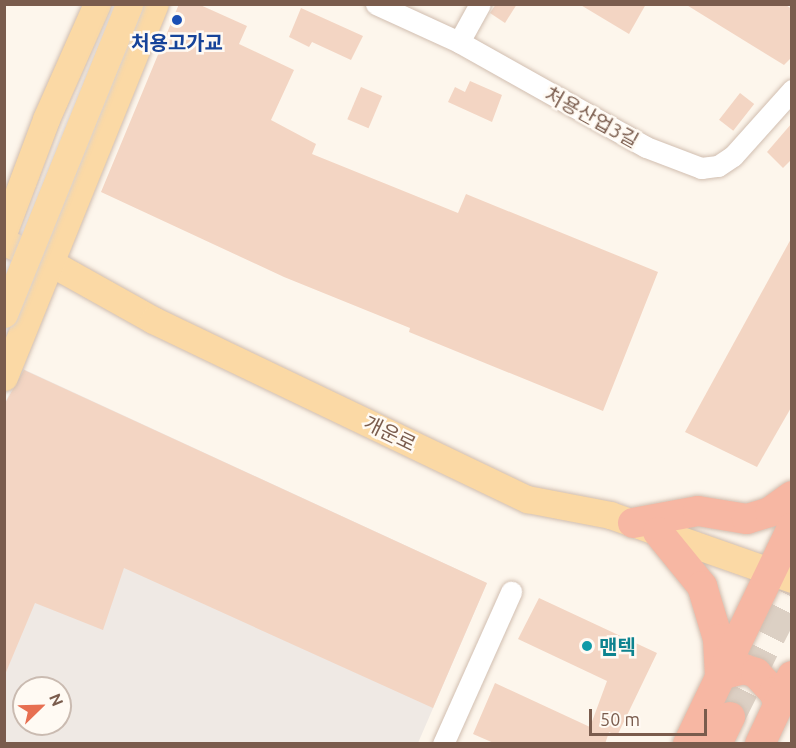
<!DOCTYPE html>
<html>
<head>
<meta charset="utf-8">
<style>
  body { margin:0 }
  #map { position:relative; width:796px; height:748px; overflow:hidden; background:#fdf6ec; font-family:Ubuntu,"Noto Sans KR",sans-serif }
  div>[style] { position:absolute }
  .industrial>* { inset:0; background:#efe9e4 }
  .building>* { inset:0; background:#f3d5c3; transform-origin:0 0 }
  .highway-tunnel>* { height:30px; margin-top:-15px; transform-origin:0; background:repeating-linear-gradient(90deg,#dcd0c4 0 30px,transparent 0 45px) }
  .roads { filter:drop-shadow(0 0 2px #d1beb0) drop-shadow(0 0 2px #d1beb0) }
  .minor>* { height:21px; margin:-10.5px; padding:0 10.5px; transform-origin:10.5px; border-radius:10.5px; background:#fff }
  .major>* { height:27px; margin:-13.5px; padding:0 13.5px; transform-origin:13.5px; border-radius:13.5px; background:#fbd9a5 }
  .highway>* { height:30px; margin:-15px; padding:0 15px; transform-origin:15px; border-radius:15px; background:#f7b7a3 }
  .bridges { filter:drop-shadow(0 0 2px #dad1cd) drop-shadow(0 0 2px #dad1cd) }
  .major-bridge>* { height:27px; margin:-13.5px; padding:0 13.5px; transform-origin:13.5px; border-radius:13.5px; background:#fbd9a5 }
  .dots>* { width:16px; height:16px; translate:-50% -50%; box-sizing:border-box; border:3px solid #fffaf3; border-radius:50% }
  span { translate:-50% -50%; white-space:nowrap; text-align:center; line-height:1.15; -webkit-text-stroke:5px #fffaf3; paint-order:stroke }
  .transit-label { font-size:20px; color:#164399; font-weight:700 }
  .street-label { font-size:20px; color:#7a5c4d }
  .culture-label { font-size:20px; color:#0d838f; font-weight:700 }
  .left { translate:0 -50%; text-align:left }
  .frame { position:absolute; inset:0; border:6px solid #7a5c4d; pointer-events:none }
  .north { position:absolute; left:12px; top:676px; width:60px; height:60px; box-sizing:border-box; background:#fffaf3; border:2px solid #cabbb1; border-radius:50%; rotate:67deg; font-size:16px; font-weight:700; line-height:24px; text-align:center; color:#7a5c4d }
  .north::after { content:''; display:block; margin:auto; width:21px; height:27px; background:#e76f51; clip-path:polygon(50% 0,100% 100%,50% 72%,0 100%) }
  .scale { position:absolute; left:589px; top:709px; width:118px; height:27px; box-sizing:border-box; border:3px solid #7a5c4d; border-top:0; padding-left:8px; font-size:18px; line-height:21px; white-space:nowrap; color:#7a5c4d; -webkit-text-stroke:4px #fffaf3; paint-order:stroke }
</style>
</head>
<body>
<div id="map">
  <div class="industrial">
    <div style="clip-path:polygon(evenodd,21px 368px,487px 583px,418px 743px,5px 744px,4px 405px,21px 368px,24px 688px,60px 688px,60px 724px,24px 724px,24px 688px)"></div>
  </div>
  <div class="building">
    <div style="clip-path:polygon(179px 4px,198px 4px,247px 26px,239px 44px,294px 70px,271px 120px,316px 144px,312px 154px,458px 213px,466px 194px,658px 272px,603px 411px,409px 332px,410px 328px,284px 277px,101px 192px)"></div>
    <div style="clip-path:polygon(496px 4px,517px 4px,505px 23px,490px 13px)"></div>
    <div style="clip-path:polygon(579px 4px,646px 4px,629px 34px)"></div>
    <div style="clip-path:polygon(685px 4px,784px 4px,792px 9px,792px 57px,784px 65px)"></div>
    <div style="clip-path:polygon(301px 8px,363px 36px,351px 60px,312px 42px,309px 47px,289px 37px)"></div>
    <div style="clip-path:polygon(470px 81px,502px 95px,492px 122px,448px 102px,455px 87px,465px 92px)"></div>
    <div style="left:361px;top:87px;width:23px;height:35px;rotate:23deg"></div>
    <div style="left:740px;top:93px;width:18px;height:34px;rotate:38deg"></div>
    <div style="clip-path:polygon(792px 123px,792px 159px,783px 168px,767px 152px)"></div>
    <div style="clip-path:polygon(792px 237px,792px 406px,757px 467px,685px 432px)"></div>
    <div style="clip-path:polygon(24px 370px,487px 583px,433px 708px,124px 568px,103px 630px,35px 603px,4px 677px,4px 405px)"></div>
    <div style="clip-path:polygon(539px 598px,657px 653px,617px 736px,609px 732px,605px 744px,496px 744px,473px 734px,495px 683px,590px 727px,607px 681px,518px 639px)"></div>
  </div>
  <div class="highway-tunnel">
    <div style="left:730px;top:717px;width:139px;rotate:-63.4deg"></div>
  </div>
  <div class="roads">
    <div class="minor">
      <div style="left:376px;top:4px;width:91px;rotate:24.6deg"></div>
      <div style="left:459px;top:42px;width:214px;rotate:29.3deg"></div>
      <div style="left:646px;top:147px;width:59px;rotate:20.9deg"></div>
      <div style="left:701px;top:168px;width:17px;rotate:-7deg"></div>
      <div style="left:718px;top:166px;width:18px;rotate:-34deg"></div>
      <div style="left:733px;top:156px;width:89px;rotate:-48.2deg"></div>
      <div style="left:459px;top:42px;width:43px;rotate:-61.1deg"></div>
      <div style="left:443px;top:744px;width:167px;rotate:-65.9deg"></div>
    </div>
    <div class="major">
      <div style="left:4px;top:231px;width:120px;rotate:-69.4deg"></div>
      <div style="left:46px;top:119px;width:126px;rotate:-66.1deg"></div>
      <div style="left:4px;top:242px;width:54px;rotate:24.2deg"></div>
      <div style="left:53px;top:264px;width:115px;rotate:29.2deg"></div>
      <div style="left:153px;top:320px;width:415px;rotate:25.6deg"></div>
      <div style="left:527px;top:499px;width:85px;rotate:10.9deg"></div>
      <div style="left:610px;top:515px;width:193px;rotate:19.4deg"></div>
      <div style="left:4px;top:377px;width:402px;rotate:-68deg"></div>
    </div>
    <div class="highway">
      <div style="left:633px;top:523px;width:66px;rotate:-10.5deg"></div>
      <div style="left:698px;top:511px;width:50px;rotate:9.3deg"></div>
      <div style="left:747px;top:519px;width:24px;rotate:-17deg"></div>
      <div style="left:770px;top:512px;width:27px;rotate:-36deg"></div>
      <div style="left:658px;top:532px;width:70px;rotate:50.8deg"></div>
      <div style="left:702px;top:586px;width:55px;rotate:73.2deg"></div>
      <div style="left:718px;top:639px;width:36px;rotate:87deg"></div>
      <div style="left:720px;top:675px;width:25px;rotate:-14deg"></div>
      <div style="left:744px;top:669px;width:13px;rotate:18deg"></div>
      <div style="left:756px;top:673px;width:26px;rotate:47deg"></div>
      <div style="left:774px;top:692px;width:14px;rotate:69deg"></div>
      <div style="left:688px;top:744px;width:240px;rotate:-64.3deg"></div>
      <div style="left:717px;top:744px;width:30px;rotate:-64deg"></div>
      <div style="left:760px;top:744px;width:75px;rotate:-64.8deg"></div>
    </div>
  </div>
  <div class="bridges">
    <div class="major-bridge">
      <div style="left:4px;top:314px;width:334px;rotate:-68deg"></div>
    </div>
  </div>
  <div class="dots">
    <div style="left:177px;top:20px;background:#1a4fb4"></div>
    <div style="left:587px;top:646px;background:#0f9aa8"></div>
  </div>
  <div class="transit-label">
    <span style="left:177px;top:42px">처용고가교</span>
  </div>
  <div class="street-label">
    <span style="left:592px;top:117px;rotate:29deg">처용산업3길</span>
    <span style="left:390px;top:433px;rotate:26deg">개운로</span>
  </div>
  <div class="culture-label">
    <span class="left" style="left:599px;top:646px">맨텍</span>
  </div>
  <div class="frame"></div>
  <div class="north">N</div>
  <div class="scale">50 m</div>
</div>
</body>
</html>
